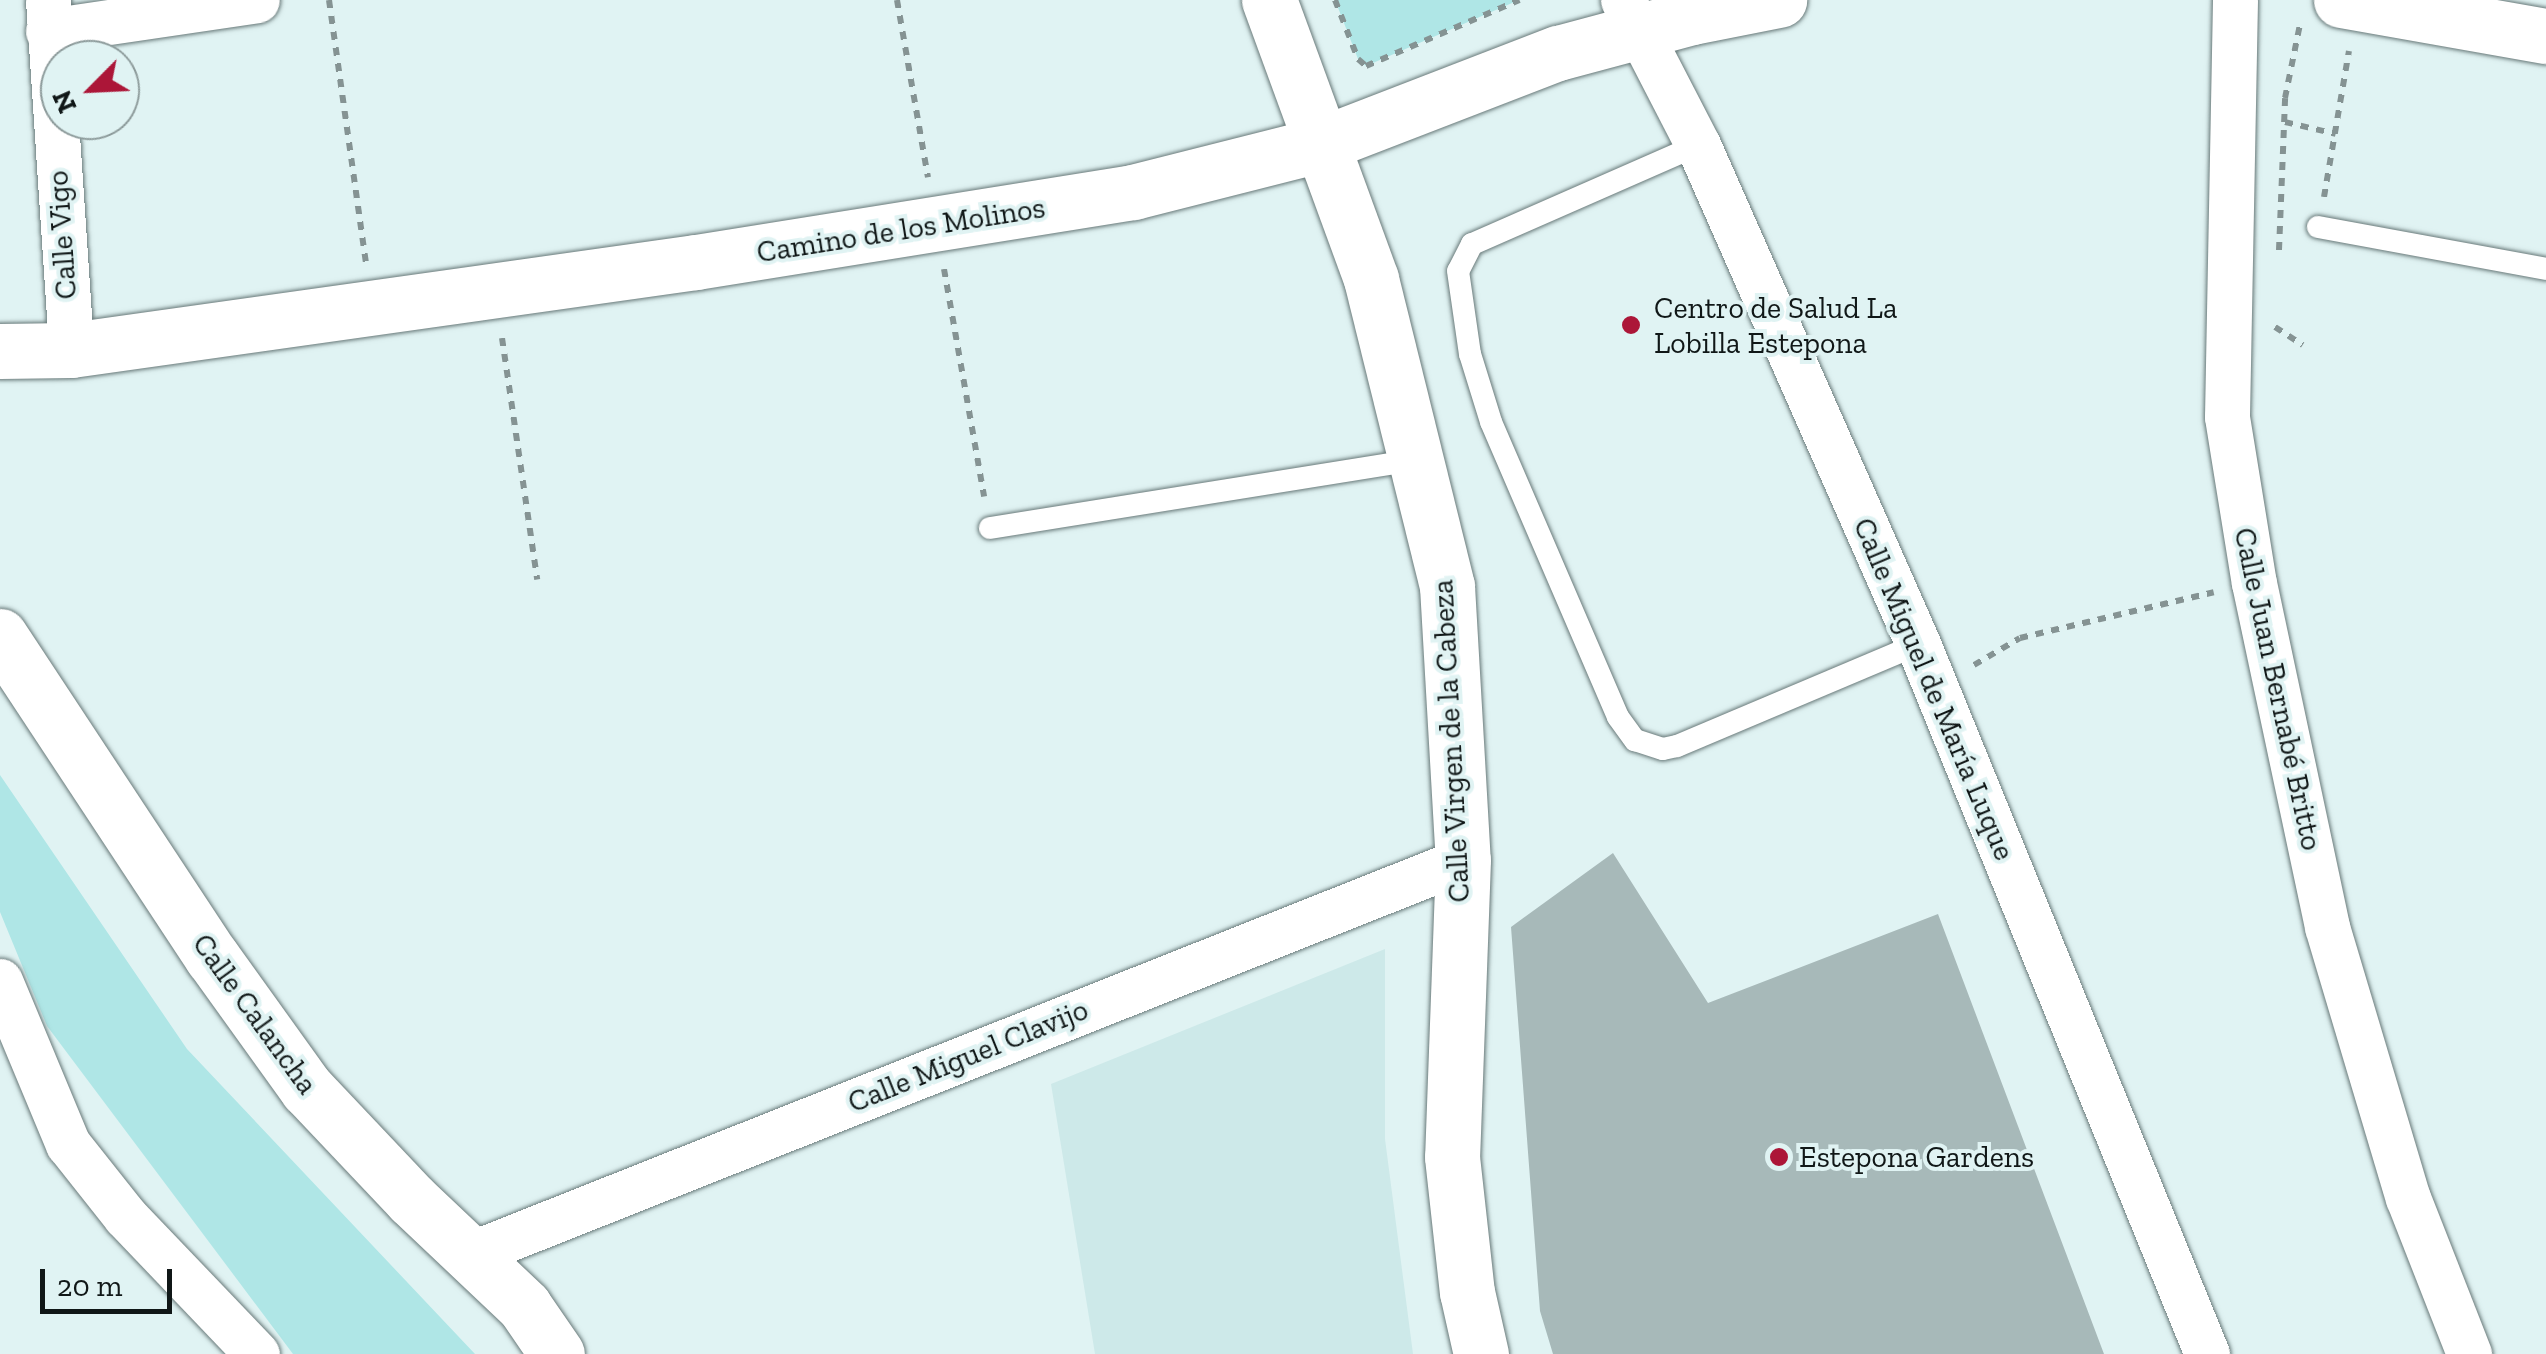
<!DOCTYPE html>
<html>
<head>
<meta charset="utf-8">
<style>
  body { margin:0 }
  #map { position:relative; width:2546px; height:1354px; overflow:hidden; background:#e0f3f3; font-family:"Zilla Slab",serif }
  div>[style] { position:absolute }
  .built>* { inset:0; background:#cde9e9 }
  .green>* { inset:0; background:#afe6e6 }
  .building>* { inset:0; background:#a7b9b9 }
  .path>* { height:6px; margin-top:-3px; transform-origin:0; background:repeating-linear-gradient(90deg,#859393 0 8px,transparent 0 16px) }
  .roads { filter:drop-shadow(0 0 2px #687979) drop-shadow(0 0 2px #687979) }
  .lane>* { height:22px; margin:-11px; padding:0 11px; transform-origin:11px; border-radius:11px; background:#fff }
  .street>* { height:45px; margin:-22.5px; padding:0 22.5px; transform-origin:22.5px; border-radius:22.5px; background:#fff }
  .secondary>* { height:55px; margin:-27.5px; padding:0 27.5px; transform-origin:27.5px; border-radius:27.5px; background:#fff }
  .dots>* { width:28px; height:28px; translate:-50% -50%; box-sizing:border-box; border:5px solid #e0f3f3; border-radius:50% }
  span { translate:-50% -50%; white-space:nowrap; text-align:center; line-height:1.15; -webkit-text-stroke:8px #e0f3f3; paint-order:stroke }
  .street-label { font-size:30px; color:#101717 }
  .poi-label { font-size:30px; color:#101717 }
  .left { translate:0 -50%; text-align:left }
  .north { position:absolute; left:40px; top:40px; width:100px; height:100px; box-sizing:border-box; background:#e0f3f3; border:2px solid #8d9b9b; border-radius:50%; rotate:246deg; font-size:28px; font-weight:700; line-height:40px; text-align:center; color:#101717 }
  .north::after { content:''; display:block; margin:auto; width:35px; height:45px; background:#ac1638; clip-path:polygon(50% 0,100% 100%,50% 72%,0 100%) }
  .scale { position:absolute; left:40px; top:1269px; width:132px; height:45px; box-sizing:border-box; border:5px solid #101717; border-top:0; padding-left:12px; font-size:30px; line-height:35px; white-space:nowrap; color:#101717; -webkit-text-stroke:8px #e0f3f3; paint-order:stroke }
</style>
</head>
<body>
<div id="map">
  <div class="built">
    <div style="clip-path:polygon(1385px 949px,1385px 1139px,1413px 1354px,1095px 1354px,1051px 1084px)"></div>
  </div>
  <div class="green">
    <div style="clip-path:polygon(1335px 0,1519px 0,1366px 66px,1358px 59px)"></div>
    <div style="clip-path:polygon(0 775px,187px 1049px,475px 1354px,293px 1354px,47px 1026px,0 912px)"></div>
  </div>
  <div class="building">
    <div style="clip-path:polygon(1613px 853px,1708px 1003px,1938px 914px,2104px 1354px,1553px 1354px,1540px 1311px,1511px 927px)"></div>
  </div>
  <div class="path">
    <div style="left:329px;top:0;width:265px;rotate:82deg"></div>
    <div style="left:897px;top:0;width:180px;rotate:80.1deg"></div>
    <div style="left:1335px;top:0;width:63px;rotate:68.7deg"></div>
    <div style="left:1358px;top:59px;width:11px;rotate:41deg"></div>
    <div style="left:1366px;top:66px;width:167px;rotate:-23.3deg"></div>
    <div style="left:2285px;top:122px;width:52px;rotate:13.2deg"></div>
    <div style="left:2324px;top:197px;width:148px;rotate:-80.3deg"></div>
    <div style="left:2279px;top:250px;width:152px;rotate:-87.7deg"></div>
    <div style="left:2285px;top:98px;width:76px;rotate:-78.5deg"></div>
    <div style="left:944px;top:269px;width:231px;rotate:80deg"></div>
    <div style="left:2275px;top:327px;width:33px;rotate:33deg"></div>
    <div style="left:502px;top:338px;width:244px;rotate:81.7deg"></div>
    <div style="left:1974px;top:665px;width:53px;rotate:-30.4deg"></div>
    <div style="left:2020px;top:638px;width:199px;rotate:-13.3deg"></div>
  </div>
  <div class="roads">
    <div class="lane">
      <div style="left:1698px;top:145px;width:247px;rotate:156.3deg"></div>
      <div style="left:1472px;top:244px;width:30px;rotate:117deg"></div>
      <div style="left:1458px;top:271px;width:84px;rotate:81.8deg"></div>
      <div style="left:1470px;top:354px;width:71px;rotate:72.8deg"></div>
      <div style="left:1491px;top:422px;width:321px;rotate:66.7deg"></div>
      <div style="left:1618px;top:717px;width:29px;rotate:54deg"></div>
      <div style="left:1635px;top:740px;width:29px;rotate:18deg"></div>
      <div style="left:1663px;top:749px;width:14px;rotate:-12deg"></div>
      <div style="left:1677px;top:746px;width:262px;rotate:-22.9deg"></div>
      <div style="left:2318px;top:227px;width:232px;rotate:10.4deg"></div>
      <div style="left:990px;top:528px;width:430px;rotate:-9.1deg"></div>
    </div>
    <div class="street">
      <div style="left:48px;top:0;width:351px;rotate:86.2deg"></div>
      <div style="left:1623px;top:0;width:163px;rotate:62.7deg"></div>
      <div style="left:1698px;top:145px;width:545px;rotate:66.21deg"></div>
      <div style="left:1918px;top:644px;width:767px;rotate:67.85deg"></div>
      <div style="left:2235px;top:0;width:417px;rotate:91.1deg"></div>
      <div style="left:2227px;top:417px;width:168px;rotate:80.8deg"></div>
      <div style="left:2254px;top:583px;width:352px;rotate:78deg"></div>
      <div style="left:2327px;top:927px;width:283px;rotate:73.4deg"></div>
      <div style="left:2408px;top:1198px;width:168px;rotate:68.6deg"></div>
      <div style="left:48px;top:31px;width:211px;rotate:-8.4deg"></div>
      <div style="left:0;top:981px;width:177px;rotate:67.4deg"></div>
      <div style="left:68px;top:1144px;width:92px;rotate:51.6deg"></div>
      <div style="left:125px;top:1216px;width:191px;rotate:46.3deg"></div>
      <div style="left:473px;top:1253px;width:1065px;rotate:-21.65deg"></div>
    </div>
    <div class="secondary">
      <div style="left:1269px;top:0;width:297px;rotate:69.9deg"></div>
      <div style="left:1371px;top:279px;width:316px;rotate:76.1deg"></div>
      <div style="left:1447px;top:586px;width:274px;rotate:86.7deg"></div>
      <div style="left:1463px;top:860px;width:297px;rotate:92.1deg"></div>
      <div style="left:1452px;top:1157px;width:136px;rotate:83.7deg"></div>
      <div style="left:1467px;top:1292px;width:64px;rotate:77.3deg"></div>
      <div style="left:2341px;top:0;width:208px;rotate:10deg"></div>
      <div style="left:0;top:351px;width:71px;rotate:-0.8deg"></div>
      <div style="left:71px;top:350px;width:631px;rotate:-8.01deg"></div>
      <div style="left:696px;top:262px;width:443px;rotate:-9.1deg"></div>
      <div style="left:1133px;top:192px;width:192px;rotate:-14.2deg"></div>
      <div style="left:1319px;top:145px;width:256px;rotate:-21.1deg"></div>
      <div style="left:1558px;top:53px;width:139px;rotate:-15deg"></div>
      <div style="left:1692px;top:17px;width:89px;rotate:-11.1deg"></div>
      <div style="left:0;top:636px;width:385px;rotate:56.6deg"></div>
      <div style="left:212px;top:957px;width:163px;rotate:54.3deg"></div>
      <div style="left:307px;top:1089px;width:151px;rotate:46.6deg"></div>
      <div style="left:411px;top:1199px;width:156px;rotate:43.4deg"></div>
      <div style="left:524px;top:1306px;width:58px;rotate:55.5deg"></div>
    </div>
  </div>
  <div class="dots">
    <div style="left:1631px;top:325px;background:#ac1638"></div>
    <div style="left:1779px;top:1157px;background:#ac1638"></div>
  </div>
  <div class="street-label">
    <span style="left:901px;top:230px;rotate:-9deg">Camino de los Molinos</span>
    <span style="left:62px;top:235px;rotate:-94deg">Calle Vigo</span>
    <span style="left:1934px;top:689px;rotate:67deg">Calle Miguel de María Luque</span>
    <span style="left:2278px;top:689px;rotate:78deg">Calle Juan Bernabé Britto</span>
    <span style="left:1451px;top:741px;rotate:-93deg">Calle Virgen de la Cabeza</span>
    <span style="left:255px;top:1014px;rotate:54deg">Calle Calancha</span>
    <span style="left:968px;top:1056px;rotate:-22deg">Calle Miguel Clavijo</span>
  </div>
  <div class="poi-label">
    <span class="left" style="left:1654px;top:325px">Centro de Salud La<br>Lobilla Estepona</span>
    <span class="left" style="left:1799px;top:1157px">Estepona Gardens</span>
  </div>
  <div class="north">N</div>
  <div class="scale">20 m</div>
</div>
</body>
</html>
